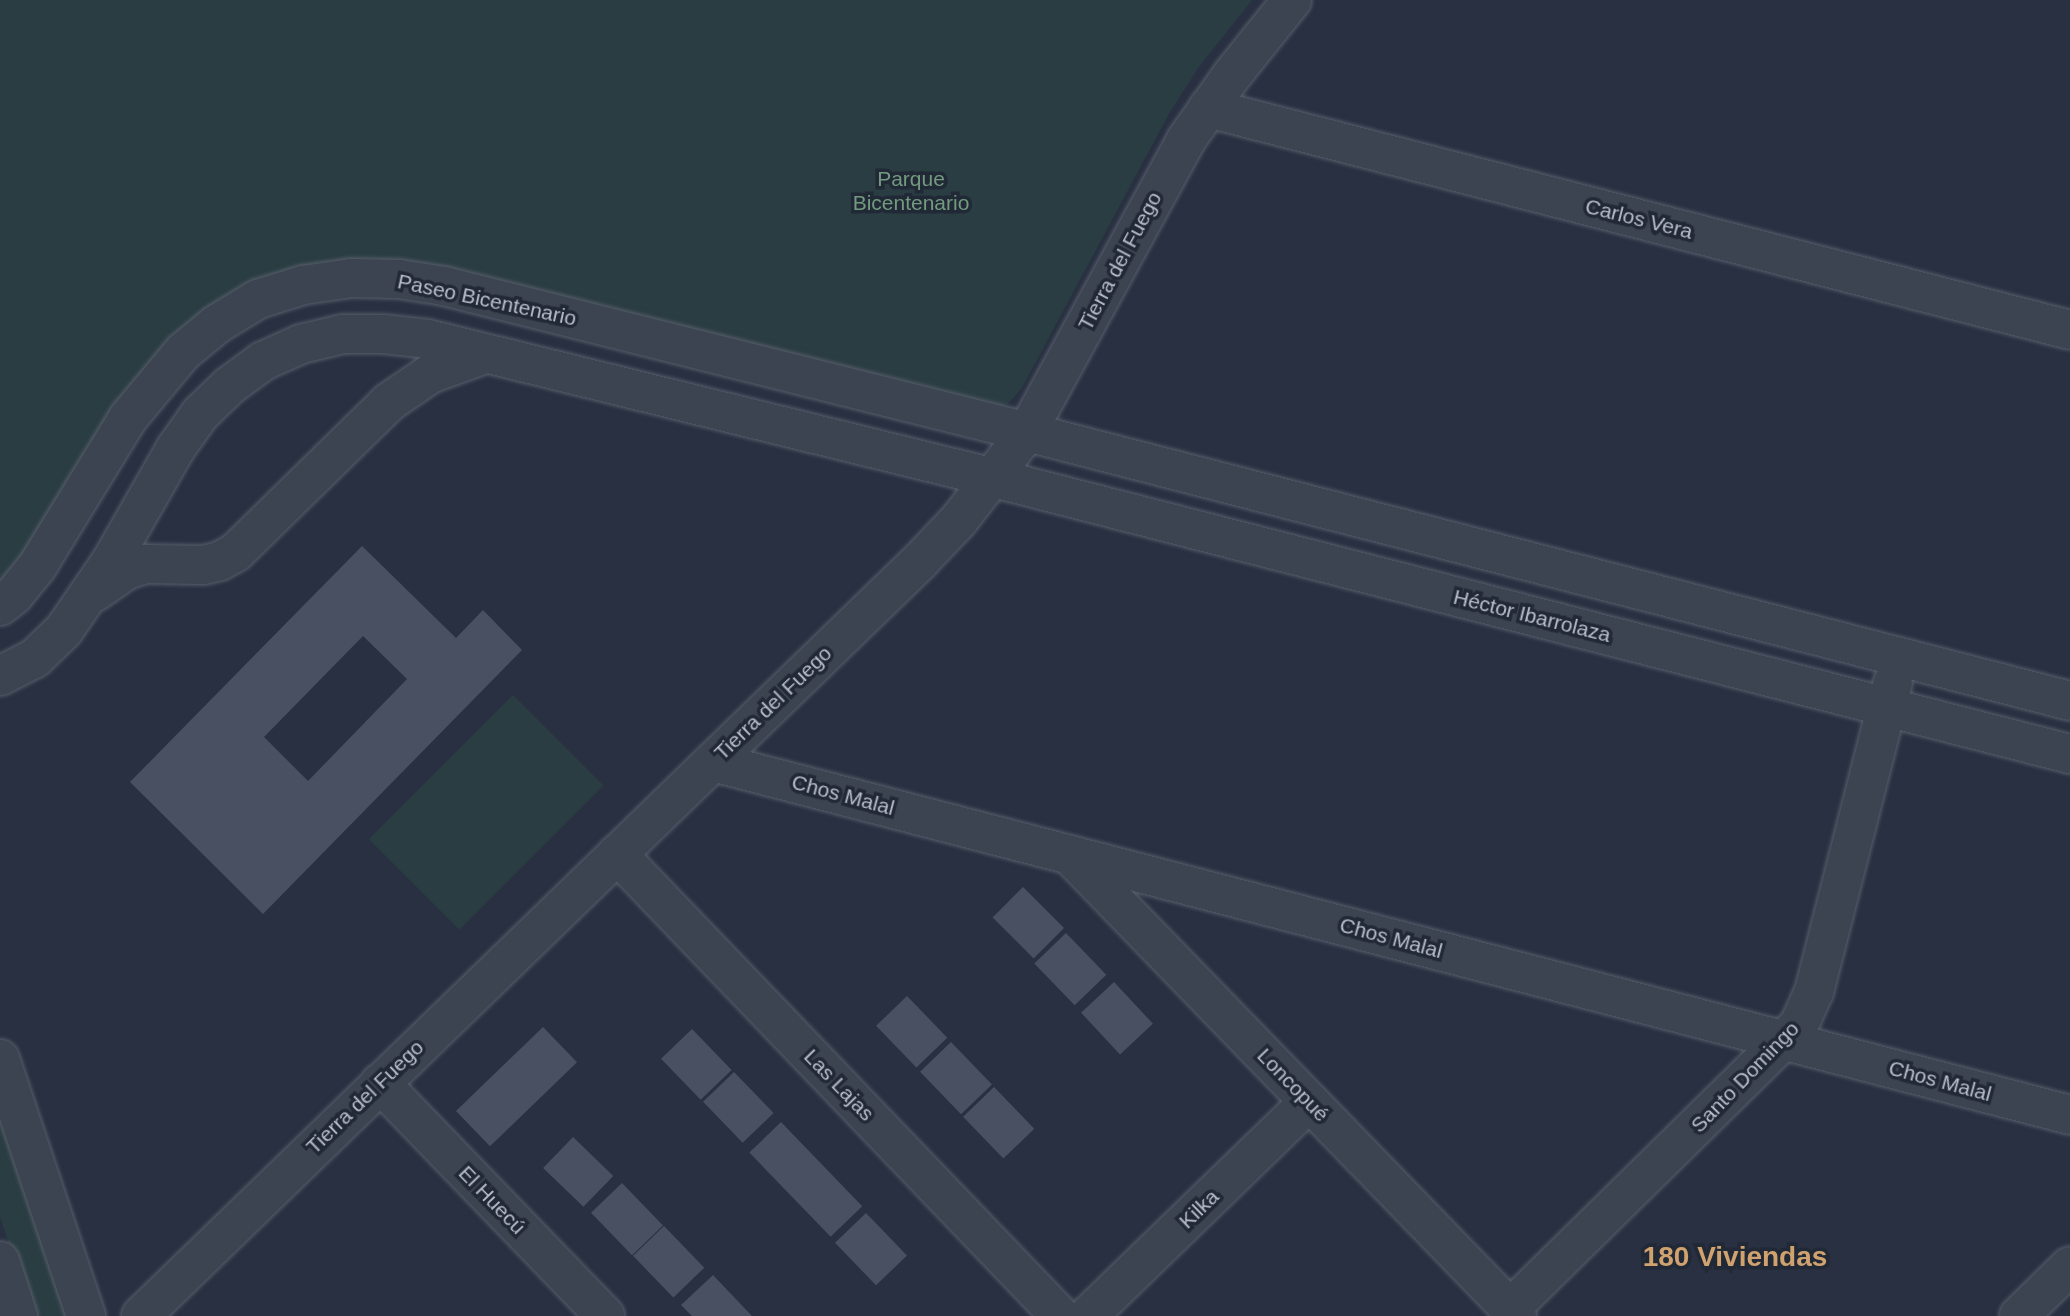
<!DOCTYPE html>
<html>
<head>
<meta charset="utf-8">
<style>
  body { margin:0 }
  #map { position:relative; width:2070px; height:1316px; overflow:hidden; background:#283041; font-family:Arial,sans-serif }
  div>[style] { position:absolute }
  .green>* { inset:0; background:#2a3d42; transform-origin:0 0 }
  .building>* { inset:0; background:#485062; transform-origin:0 0 }
  .roads { filter:drop-shadow(0 0 2px #575e6b) drop-shadow(0 0 2px #575e6b) }
  .minor>* { height:38px; margin:-19px; padding:0 19px; transform-origin:19px; border-radius:19px; background:#3c4351 }
  span { translate:-50% -50%; white-space:nowrap; text-align:center; line-height:1.15; -webkit-text-stroke:7px #212836; paint-order:stroke }
  .park-label { font-size:21px; color:#729a7f }
  .street-label { font-size:21px; color:#b9becb }
  .district-label { font-size:28px; color:#d0a26f; font-weight:700 }
</style>
</head>
<body>
<div id="map">
  <div class="green">
    <div style="clip-path:polygon(0 0,1252px 0,1198px 68px,1170px 112px,1022px 388px,1008px 404px,998px 407px,467px 273px,235px 294px,0 586px)"></div>
    <div style="left:513px;top:695px;width:128px;height:204px;rotate:45deg"></div>
    <div style="clip-path:polygon(0 1102px,71px 1316px,33px 1316px,0 1217px)"></div>
  </div>
  <div class="building">
    <div style="clip-path:polygon(evenodd,362px 546px,456px 638px,483px 610px,522px 650px,263px 914px,130px 782px,362px 546px,363px 636px,407px 679px,308px 781px,264px 737px,363px 636px)"></div>
    <div style="left:1023px;top:887px;width:58px;height:43px;rotate:45deg"></div>
    <div style="left:1066px;top:933px;width:58px;height:44px;rotate:46deg"></div>
    <div style="left:1114px;top:982px;width:57px;height:45px;rotate:47deg"></div>
    <div style="left:907px;top:996px;width:58px;height:43px;rotate:46deg"></div>
    <div style="left:543px;top:1027px;width:49px;height:121px;rotate:46deg"></div>
    <div style="left:692px;top:1029px;width:57px;height:43px;rotate:46deg"></div>
    <div style="left:951px;top:1042px;width:59px;height:43px;rotate:46deg"></div>
    <div style="left:734px;top:1072px;width:57px;height:43px;rotate:46deg"></div>
    <div style="left:994px;top:1087px;width:58px;height:43px;rotate:46deg"></div>
    <div style="left:781px;top:1122px;width:117px;height:44px;rotate:46deg"></div>
    <div style="left:573px;top:1137px;width:56px;height:43px;rotate:44deg"></div>
    <div style="left:622px;top:1183px;width:59px;height:43px;rotate:46deg"></div>
    <div style="left:866px;top:1213px;width:59px;height:43px;rotate:46deg"></div>
    <div style="left:664px;top:1226px;width:58px;height:43px;rotate:46deg"></div>
    <div style="clip-path:polygon(713px 1275px,752px 1316px,692px 1316px,681px 1305px)"></div>
  </div>
  <div class="roads">
    <div class="minor">
      <div style="left:1208px;top:108px;width:890px;rotate:14.44deg"></div>
      <div style="left:95px;top:592px;width:38px;rotate:-35deg"></div>
      <div style="left:126px;top:570px;width:21px;rotate:-17deg"></div>
      <div style="left:146px;top:564px;width:57px;rotate:1deg"></div>
      <div style="left:203px;top:565px;width:17px;rotate:-13deg"></div>
      <div style="left:220px;top:561px;width:18px;rotate:-29deg"></div>
      <div style="left:236px;top:552px;width:214px;rotate:-44.4deg"></div>
      <div style="left:389px;top:402px;width:50px;rotate:-34.3deg"></div>
      <div style="left:430px;top:374px;width:59px;rotate:-20deg"></div>
      <div style="left:0;top:606px;width:18px;rotate:-38deg"></div>
      <div style="left:14px;top:595px;width:38px;rotate:-51deg"></div>
      <div style="left:38px;top:565px;width:172px;rotate:-58.5deg"></div>
      <div style="left:128px;top:418px;width:86px;rotate:-50.2deg"></div>
      <div style="left:183px;top:352px;width:44px;rotate:-39.5deg"></div>
      <div style="left:217px;top:324px;width:48px;rotate:-31.4deg"></div>
      <div style="left:258px;top:299px;width:47px;rotate:-17.3deg"></div>
      <div style="left:303px;top:285px;width:49px;rotate:-8.3deg"></div>
      <div style="left:351px;top:278px;width:48px;rotate:1.2deg"></div>
      <div style="left:399px;top:279px;width:46px;rotate:8.8deg"></div>
      <div style="left:444px;top:286px;width:601px;rotate:14.06deg"></div>
      <div style="left:1027px;top:432px;width:1077px;rotate:14.46deg"></div>
      <div style="left:0;top:676px;width:39px;rotate:-27deg"></div>
      <div style="left:35px;top:658px;width:40px;rotate:-44deg"></div>
      <div style="left:64px;top:630px;width:85px;rotate:-55.6deg"></div>
      <div style="left:112px;top:560px;width:129px;rotate:-60.3deg"></div>
      <div style="left:176px;top:448px;width:42px;rotate:-54.8deg"></div>
      <div style="left:200px;top:414px;width:40px;rotate:-44deg"></div>
      <div style="left:229px;top:386px;width:42px;rotate:-36.3deg"></div>
      <div style="left:263px;top:361px;width:42px;rotate:-24.1deg"></div>
      <div style="left:301px;top:344px;width:43px;rotate:-13.4deg"></div>
      <div style="left:343px;top:334px;width:40px"></div>
      <div style="left:383px;top:334px;width:45px;rotate:6.3deg"></div>
      <div style="left:428px;top:339px;width:583px;rotate:13.8deg"></div>
      <div style="left:994px;top:478px;width:1111px;rotate:14.39deg"></div>
      <div style="left:713px;top:762px;width:1402px;rotate:14.58deg"></div>
      <div style="left:617px;top:854px;width:640px;rotate:46.2deg"></div>
      <div style="left:1070px;top:855px;width:642px;rotate:45.88deg"></div>
      <div style="left:0;top:1059px;width:271px;rotate:71.5deg"></div>
      <div style="left:380px;top:1083px;width:324px;rotate:46deg"></div>
      <div style="left:0;top:1261px;width:58px;rotate:71.9deg"></div>
      <div style="left:1510px;top:1309px;width:405px;rotate:-44.5deg"></div>
      <div style="left:1799px;top:1025px;width:36px;rotate:-66deg"></div>
      <div style="left:1814px;top:992px;width:319px;rotate:-75.7deg"></div>
      <div style="left:141px;top:1316px;width:1086px;rotate:-44.1deg"></div>
      <div style="left:921px;top:560px;width:55px;rotate:-46.5deg"></div>
      <div style="left:959px;top:520px;width:111px;rotate:-52.3deg"></div>
      <div style="left:1027px;top:432px;width:332px;rotate:-61.4deg"></div>
      <div style="left:1186px;top:140px;width:80px;rotate:-54.7deg"></div>
      <div style="left:1232px;top:75px;width:96px;rotate:-51.3deg"></div>
      <div style="left:1088px;top:1316px;width:308px;rotate:-44.1deg"></div>
      <div style="left:2019px;top:1316px;width:71px;rotate:-44.4deg"></div>
    </div>
  </div>
  <div class="park-label">
    <span style="left:911px;top:191px">Parque<br>Bicentenario</span>
  </div>
  <div class="street-label">
    <span style="left:1639px;top:219px;rotate:14deg">Carlos Vera</span>
    <span style="left:1120px;top:261px;rotate:-62deg">Tierra del Fuego</span>
    <span style="left:487px;top:300px;rotate:12deg">Paseo Bicentenario</span>
    <span style="left:1532px;top:616px;rotate:14deg">Héctor Ibarrolaza</span>
    <span style="left:773px;top:703px;rotate:-44deg">Tierra del Fuego</span>
    <span style="left:843px;top:795px;rotate:15deg">Chos Malal</span>
    <span style="left:1391px;top:938px;rotate:15deg">Chos Malal</span>
    <span style="left:1745px;top:1077px;rotate:-46deg">Santo Domingo</span>
    <span style="left:1940px;top:1081px;rotate:15deg">Chos Malal</span>
    <span style="left:839px;top:1085px;rotate:46deg">Las Lajas</span>
    <span style="left:1293px;top:1085px;rotate:46deg">Loncopué</span>
    <span style="left:365px;top:1097px;rotate:-44deg">Tierra del Fuego</span>
    <span style="left:492px;top:1200px;rotate:46deg">El Huecú</span>
    <span style="left:1199px;top:1209px;rotate:-44deg">Kilka</span>
  </div>
  <div class="district-label">
    <span style="left:1735px;top:1257px">180 Viviendas</span>
  </div>
</div>
</body>
</html>
